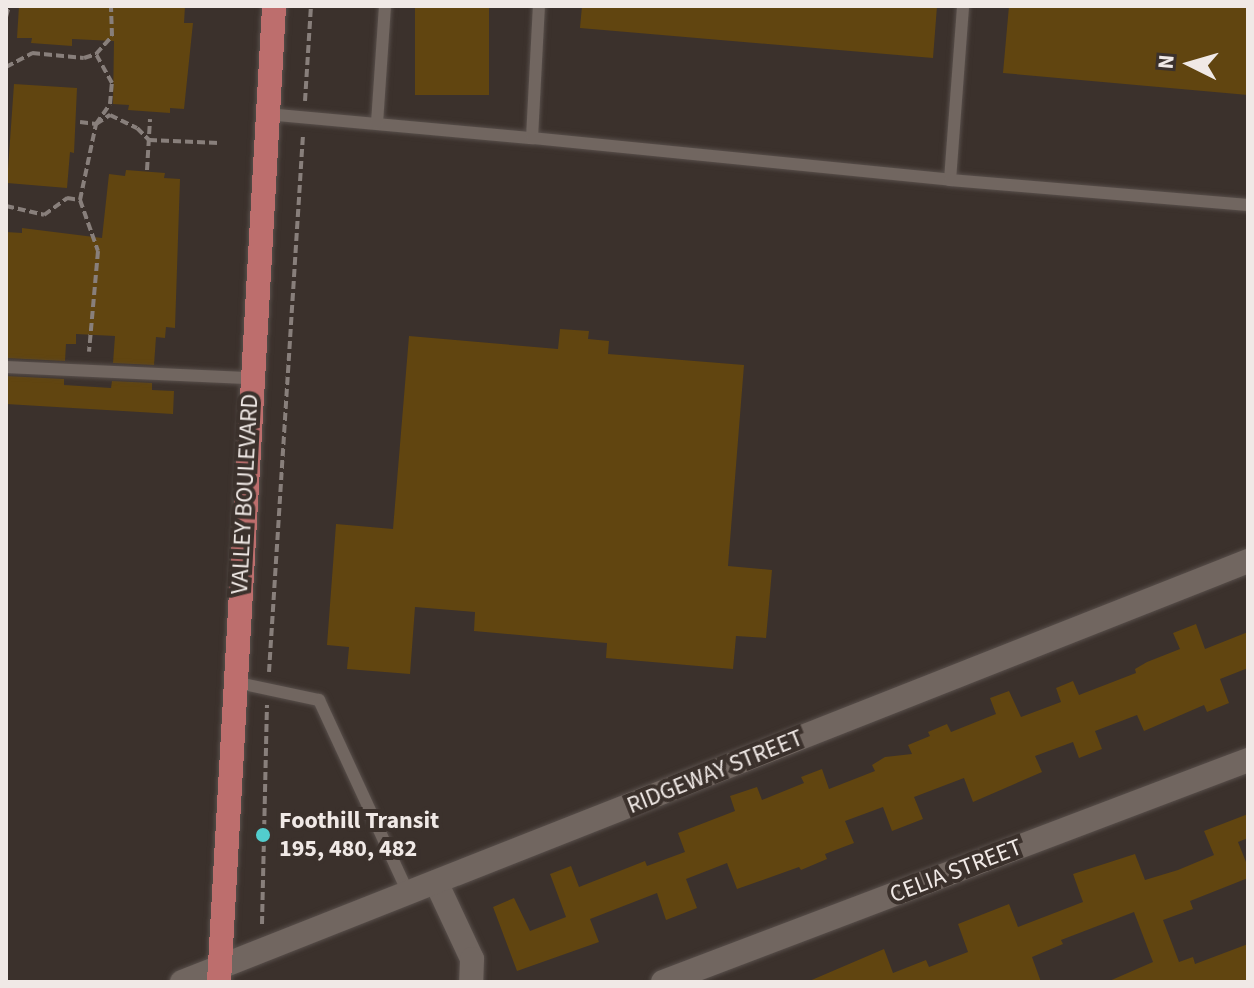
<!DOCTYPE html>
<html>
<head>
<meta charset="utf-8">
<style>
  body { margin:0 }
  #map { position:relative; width:1254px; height:988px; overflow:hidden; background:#3b312c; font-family:"Source Sans 3",sans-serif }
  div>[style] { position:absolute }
  .building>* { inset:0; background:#614510; transform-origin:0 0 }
  .path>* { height:4px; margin-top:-2px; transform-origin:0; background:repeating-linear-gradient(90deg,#887f7b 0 8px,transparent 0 12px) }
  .roads { filter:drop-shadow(0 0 2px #584f4b) drop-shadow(0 0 2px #584f4b) }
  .service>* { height:12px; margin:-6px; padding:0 6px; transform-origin:6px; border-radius:6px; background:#716660 }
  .minor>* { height:24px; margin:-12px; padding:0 12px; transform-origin:12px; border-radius:12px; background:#716660 }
  .tertiary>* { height:24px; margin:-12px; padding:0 12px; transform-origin:12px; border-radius:12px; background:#716660 }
  .primary>* { height:24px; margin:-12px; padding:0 12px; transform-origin:12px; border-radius:12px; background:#bd6e6d }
  .dots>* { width:22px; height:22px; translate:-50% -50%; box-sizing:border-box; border:4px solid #3b312c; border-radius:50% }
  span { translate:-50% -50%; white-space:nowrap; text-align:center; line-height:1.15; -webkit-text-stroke:8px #3b312c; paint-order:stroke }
  .street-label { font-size:24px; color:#f0e9e6 }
  .poi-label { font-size:24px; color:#f0e9e6; font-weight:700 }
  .left { translate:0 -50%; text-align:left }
  .frame { position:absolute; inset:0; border:8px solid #f0e9e6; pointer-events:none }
  .north { position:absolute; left:1150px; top:24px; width:80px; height:80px; -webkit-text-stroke:6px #3b312c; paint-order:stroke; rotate:275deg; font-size:22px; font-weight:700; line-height:32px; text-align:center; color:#f0e9e6 }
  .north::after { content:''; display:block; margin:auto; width:28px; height:36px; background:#f0e9e6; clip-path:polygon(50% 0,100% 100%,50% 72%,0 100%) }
</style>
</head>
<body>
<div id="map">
  <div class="building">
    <div style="clip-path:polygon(19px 6px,185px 6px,184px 23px,193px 23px,184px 109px,170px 108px,170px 113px,128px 110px,129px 105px,113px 104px,114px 41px,72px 39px,72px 46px,31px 43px,32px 38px,17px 38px)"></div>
    <div style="left:415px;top:6px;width:74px;height:89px"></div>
    <div style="clip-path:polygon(582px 6px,937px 6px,933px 58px,580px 28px)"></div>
    <div style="clip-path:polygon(1009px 6px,1248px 6px,1248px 95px,1003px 73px)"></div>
    <div style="clip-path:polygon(14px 84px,77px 88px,74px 153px,70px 152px,67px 188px,7px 183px)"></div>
    <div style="clip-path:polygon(126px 170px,165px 173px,164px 178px,180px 179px,175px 328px,166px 327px,165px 338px,156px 337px,154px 365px,113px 363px,115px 336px,76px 334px,76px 344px,66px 344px,65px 361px,6px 358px,6px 232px,22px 233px,22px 228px,102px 238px,109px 174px,125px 176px)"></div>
    <div style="clip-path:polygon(560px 329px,589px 331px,588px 339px,609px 341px,608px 354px,744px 365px,728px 566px,772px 570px,766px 638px,736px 636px,733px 669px,606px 658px,607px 643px,474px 631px,475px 612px,415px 607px,410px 674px,347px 669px,349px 647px,327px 645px,336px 524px,393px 529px,409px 336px,558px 349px)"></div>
    <div style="clip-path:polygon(6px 376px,64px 379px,64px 385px,111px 388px,112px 381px,152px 383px,152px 390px,174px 391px,173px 414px,6px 404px)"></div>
    <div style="clip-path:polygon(1196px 624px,1205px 649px,1248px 632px,1248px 668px,1220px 679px,1229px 703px,1207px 712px,1204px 705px,1144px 731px,1137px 715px,1095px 731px,1102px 749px,1079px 758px,1073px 742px,1035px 756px,1042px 772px,973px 802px,964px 778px,914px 797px,923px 819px,892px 831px,883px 807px,845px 821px,854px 843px,825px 854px,827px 859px,801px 870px,799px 867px,737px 889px,727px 863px,686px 879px,697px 908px,666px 920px,657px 893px,590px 919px,599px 942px,517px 971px,493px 907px,514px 898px,530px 931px,566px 917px,550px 874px,571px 866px,579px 887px,645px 861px,647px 866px,685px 852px,678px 833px,735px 811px,730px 796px,757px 787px,762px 800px,804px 783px,801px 777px,822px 769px,829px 789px,875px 771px,872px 765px,885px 757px,912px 754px,908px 745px,930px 736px,928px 732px,947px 724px,951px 732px,996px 714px,990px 698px,1009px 691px,1021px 717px,1061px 702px,1056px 688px,1073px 681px,1079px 695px,1136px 673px,1135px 669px,1147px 662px,1180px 649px,1173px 633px)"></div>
    <div style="clip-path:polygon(1248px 814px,1248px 838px,1238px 842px,1248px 867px,1248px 878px,1190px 901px,1193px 909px,1163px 920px,1179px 962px,1193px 957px,1195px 964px,1248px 944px,1248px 982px,1107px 982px,1153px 962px,1134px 912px,1061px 940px,1063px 944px,1032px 957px,1041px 982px,807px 982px,884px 949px,893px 973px,926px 960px,929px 967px,968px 952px,958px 924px,1009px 904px,1018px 927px,1083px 902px,1073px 874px,1135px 854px,1145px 880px,1178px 870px,1214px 855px,1204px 831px)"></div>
  </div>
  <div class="path">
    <div style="left:6px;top:17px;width:11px;rotate:-75deg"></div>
    <div style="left:6px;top:32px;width:18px;rotate:90deg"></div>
    <div style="left:6px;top:67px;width:30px;rotate:-28deg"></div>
    <div style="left:32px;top:53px;width:52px;rotate:5.5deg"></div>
    <div style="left:84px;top:58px;width:13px;rotate:-18deg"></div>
    <div style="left:96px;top:54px;width:24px;rotate:-48deg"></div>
    <div style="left:112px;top:36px;width:30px;rotate:-92deg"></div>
    <div style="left:305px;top:101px;width:95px;rotate:-86.4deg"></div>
    <div style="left:80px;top:122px;width:16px;rotate:7deg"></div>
    <div style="left:96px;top:124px;width:17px;rotate:-33deg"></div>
    <div style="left:110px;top:115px;width:30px;rotate:26deg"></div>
    <div style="left:137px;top:128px;width:17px;rotate:45deg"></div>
    <div style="left:149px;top:140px;width:70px;rotate:2.5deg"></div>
    <div style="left:147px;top:170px;width:51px;rotate:-86.6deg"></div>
    <div style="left:80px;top:200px;width:78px;rotate:-78.1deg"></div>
    <div style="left:96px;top:124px;width:24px;rotate:-55deg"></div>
    <div style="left:110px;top:104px;width:21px;rotate:-85deg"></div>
    <div style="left:112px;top:83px;width:33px;rotate:-119deg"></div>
    <div style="left:6px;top:206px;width:39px;rotate:13deg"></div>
    <div style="left:44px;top:215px;width:29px;rotate:-36deg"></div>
    <div style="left:67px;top:198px;width:13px;rotate:9deg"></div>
    <div style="left:80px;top:200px;width:54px;rotate:70.6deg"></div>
    <div style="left:98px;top:251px;width:101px;rotate:95.1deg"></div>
    <div style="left:269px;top:672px;width:539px;rotate:-86.38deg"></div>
    <div style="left:262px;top:924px;width:219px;rotate:-88.7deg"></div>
  </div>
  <div class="roads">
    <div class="service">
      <div style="left:267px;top:114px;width:266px;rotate:5.2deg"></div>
      <div style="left:532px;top:138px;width:132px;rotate:-87deg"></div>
      <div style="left:377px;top:123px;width:117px;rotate:-86.1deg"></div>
      <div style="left:532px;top:138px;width:420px;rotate:5.7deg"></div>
      <div style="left:950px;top:180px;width:174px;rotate:-85.7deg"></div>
      <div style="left:950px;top:180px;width:299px;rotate:4.8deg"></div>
      <div style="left:6px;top:367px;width:245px;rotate:2.6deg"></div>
      <div style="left:234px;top:682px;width:87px;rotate:12deg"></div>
      <div style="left:319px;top:700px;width:213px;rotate:65.2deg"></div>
    </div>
    <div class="minor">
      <div style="left:436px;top:882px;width:85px;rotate:64.9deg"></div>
      <div style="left:472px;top:959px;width:23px;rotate:92deg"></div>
      <div style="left:220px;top:967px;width:1105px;rotate:-21.55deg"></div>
      <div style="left:663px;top:982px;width:626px;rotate:-20.78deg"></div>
    </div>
    <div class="tertiary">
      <div style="left:182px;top:982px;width:41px;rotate:-21.5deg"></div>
    </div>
    <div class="primary">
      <div style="left:219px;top:982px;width:978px;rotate:-86.77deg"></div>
    </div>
  </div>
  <div class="dots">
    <div style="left:263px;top:835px;background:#52cdcd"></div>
  </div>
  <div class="street-label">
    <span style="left:245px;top:494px;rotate:-87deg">VALLEY BOULEVARD</span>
    <span style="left:715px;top:772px;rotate:-22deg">RIDGEWAY STREET</span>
    <span style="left:956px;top:871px;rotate:-21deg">CELIA STREET</span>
  </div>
  <div class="poi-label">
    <span class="left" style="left:279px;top:835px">Foothill Transit<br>195, 480, 482</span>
  </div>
  <div class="frame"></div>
  <div class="north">N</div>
</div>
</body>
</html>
